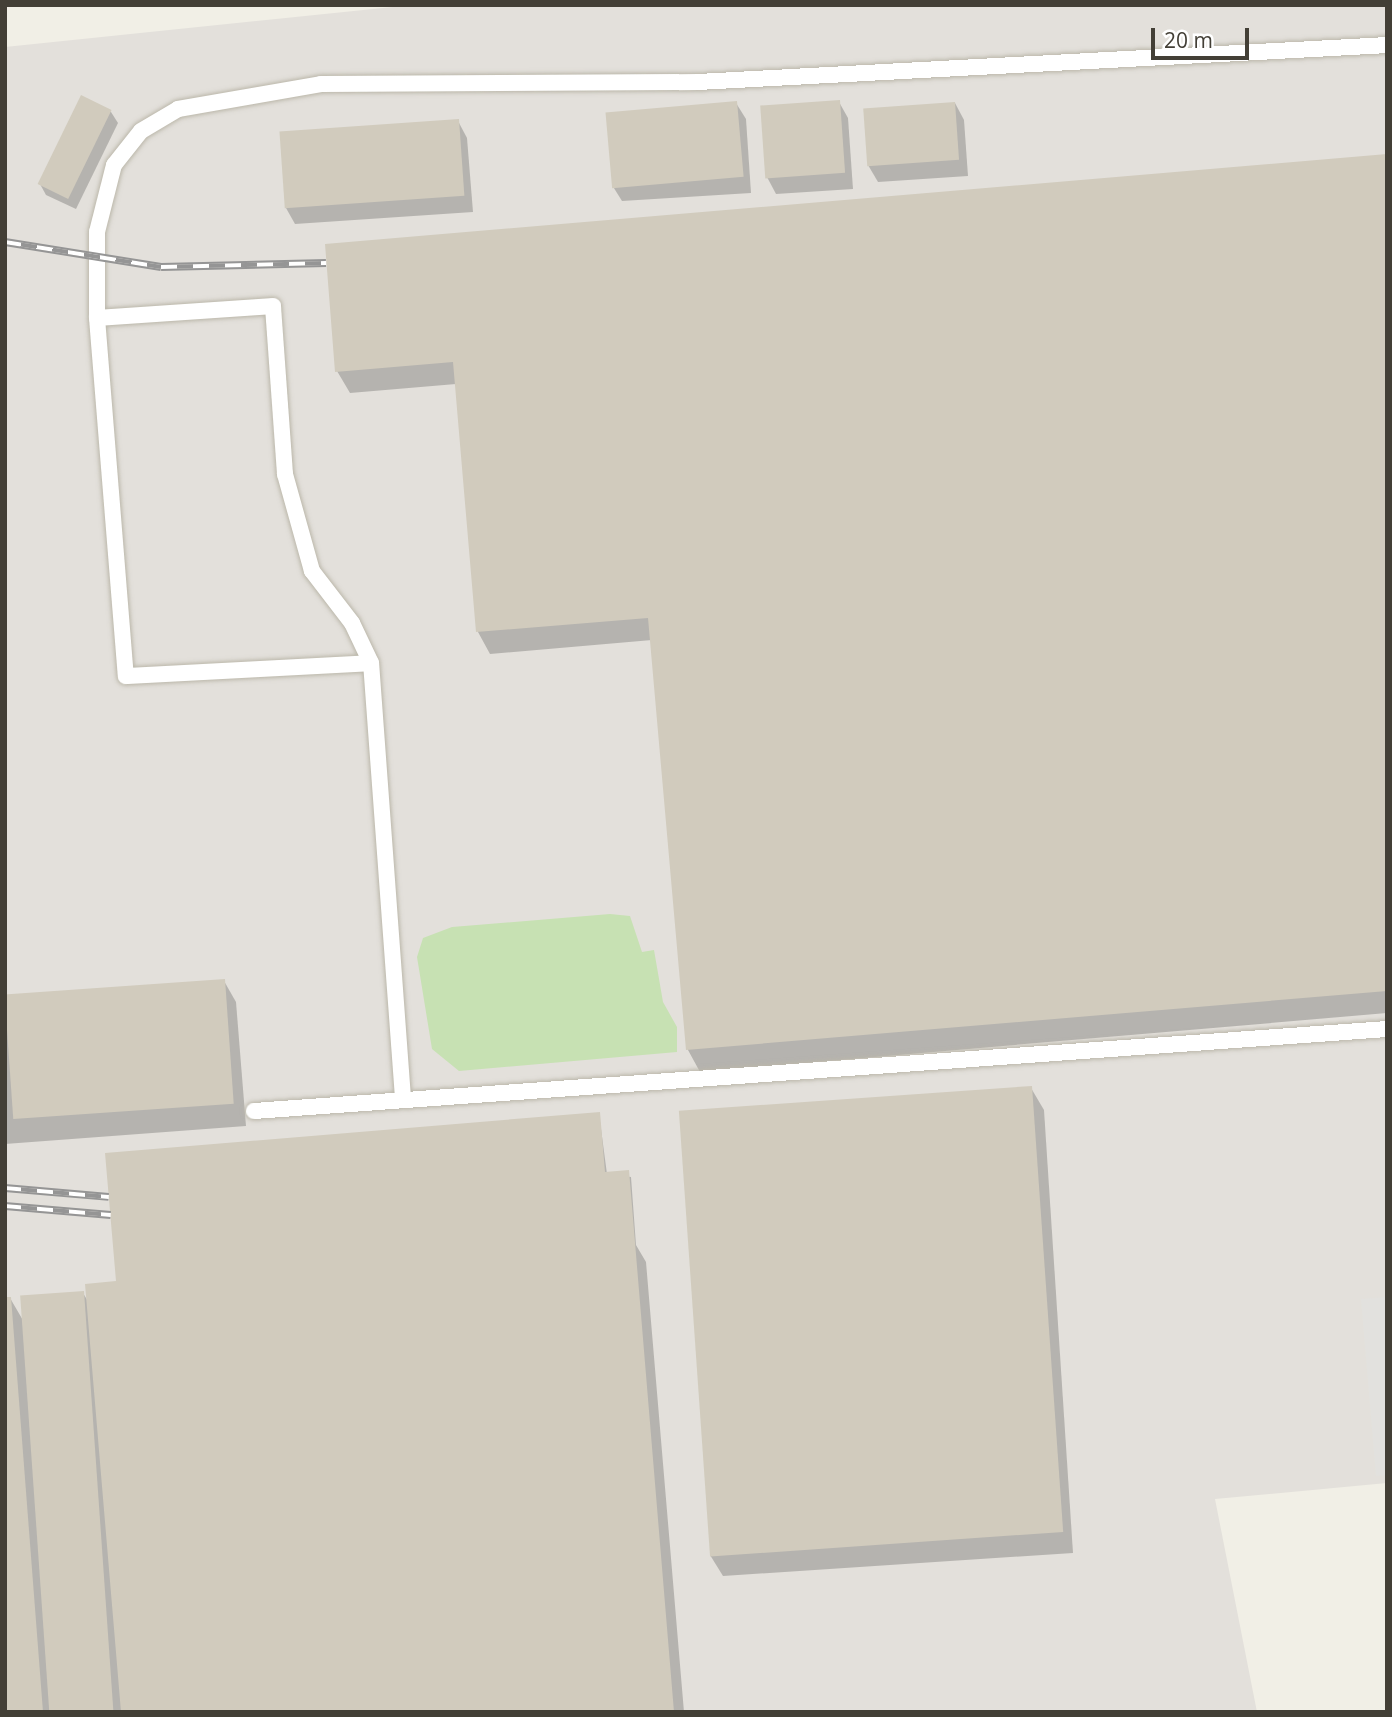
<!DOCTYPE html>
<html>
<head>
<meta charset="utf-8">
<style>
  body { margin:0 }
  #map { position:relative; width:1392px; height:1717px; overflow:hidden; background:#f1efe6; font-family:"Open Sans",sans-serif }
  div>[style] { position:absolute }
  .industrial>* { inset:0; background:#e3e0db }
  .green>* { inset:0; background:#c7e1b3 }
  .parking>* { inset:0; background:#e2e1de }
  .shadow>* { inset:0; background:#0003 }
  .building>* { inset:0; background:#d1cbbd; transform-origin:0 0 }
  .roads { filter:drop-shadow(0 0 2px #bbb7aa) drop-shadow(0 0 2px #bbb7aa) }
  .lane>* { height:16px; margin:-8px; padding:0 8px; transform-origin:8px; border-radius:8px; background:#fff }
  .rail>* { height:8px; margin-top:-4px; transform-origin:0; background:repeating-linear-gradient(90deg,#fff 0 16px,#959595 0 32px); box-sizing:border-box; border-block:2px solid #959595 }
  span { translate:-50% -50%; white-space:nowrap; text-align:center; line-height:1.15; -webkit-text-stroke:5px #fff; paint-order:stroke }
  .frame { position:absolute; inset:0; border:7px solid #433f36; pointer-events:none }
  .scale { position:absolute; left:1151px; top:28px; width:98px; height:32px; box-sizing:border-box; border:4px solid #433f36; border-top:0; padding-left:9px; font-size:21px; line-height:24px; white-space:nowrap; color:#433f36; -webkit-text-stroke:5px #fff; paint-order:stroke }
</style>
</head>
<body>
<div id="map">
  <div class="industrial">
    <div style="clip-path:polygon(412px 5px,1387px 5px,1387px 1483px,1215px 1499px,1257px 1712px,5px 1712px,5px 47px)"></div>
  </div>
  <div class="green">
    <div style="clip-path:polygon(610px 914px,630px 916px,642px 952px,654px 950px,663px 1002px,677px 1027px,677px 1052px,459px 1071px,432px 1049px,417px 957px,423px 938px,452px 927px)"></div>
  </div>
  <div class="parking">
    <div style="clip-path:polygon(1387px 1297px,1387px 1475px,1376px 1476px,1361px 1299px)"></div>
  </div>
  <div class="shadow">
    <div style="clip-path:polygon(82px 98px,111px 112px,118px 123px,76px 209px,46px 195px,40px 184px)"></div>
    <div style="clip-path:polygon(839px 102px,848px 118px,853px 189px,776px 194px,767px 177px)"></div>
    <div style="clip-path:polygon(736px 103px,746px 119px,751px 193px,622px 201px,612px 185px)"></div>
    <div style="clip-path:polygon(955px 103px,964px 120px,968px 176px,878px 182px,868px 165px)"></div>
    <div style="clip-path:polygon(458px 121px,467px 138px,473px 212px,295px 224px,286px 208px)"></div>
    <div style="clip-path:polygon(1387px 156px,1387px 1013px,700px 1072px,688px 1050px,652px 640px,490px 654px,478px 632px,456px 384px,350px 393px,337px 371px)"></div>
    <div style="clip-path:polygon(224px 981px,236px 1002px,246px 1126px,5px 1144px,5px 997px)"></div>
    <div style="clip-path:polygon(1031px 1088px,1044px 1110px,1073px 1553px,723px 1576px,710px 1555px)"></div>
    <div style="clip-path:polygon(599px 1114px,607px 1174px,631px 1177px,636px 1245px,646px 1262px,684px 1712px,5px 1712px,10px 1298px,24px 1322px,83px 1293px,89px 1303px,119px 1283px)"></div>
  </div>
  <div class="building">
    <div style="left:81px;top:95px;width:34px;height:99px;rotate:26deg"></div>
    <div style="left:840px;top:100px;width:73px;height:80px;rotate:86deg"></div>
    <div style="left:737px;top:101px;width:76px;height:132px;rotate:85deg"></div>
    <div style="left:955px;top:102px;width:58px;height:92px;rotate:86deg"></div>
    <div style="left:459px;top:119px;width:77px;height:180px;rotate:86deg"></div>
    <div style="clip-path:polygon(1387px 154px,1387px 991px,686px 1050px,648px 618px,476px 632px,453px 362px,335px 372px,325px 244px)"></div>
    <div style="left:225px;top:979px;width:125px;height:221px;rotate:86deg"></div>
    <div style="left:1032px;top:1086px;width:447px;height:354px;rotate:86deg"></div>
    <div style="clip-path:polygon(600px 1112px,605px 1172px,629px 1170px,674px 1712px,121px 1712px,85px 1284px,116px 1281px,105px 1153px)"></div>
    <div style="left:84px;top:1291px;width:422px;height:64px;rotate:86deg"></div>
    <div style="clip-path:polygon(5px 1297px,11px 1297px,43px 1712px,5px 1712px)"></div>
  </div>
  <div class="roads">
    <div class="lane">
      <div style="left:97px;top:318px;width:359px;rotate:85.4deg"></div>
      <div style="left:126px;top:676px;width:245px;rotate:-3deg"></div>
      <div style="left:403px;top:1098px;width:436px;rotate:-94.2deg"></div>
      <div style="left:371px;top:663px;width:44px;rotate:-115.4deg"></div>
      <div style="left:352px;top:623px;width:66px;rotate:-127.6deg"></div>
      <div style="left:312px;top:571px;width:101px;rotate:-105.6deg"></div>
      <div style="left:285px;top:474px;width:168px;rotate:-94.1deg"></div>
      <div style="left:273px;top:306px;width:176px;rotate:176.1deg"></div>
      <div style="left:97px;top:318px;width:86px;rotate:-90deg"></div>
      <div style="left:97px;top:232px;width:69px;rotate:-75.8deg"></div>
      <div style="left:114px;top:165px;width:43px;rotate:-51.5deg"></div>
      <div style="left:141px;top:131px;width:43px;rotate:-30.7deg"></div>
      <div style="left:178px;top:109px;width:145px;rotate:-9.9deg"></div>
      <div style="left:321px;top:84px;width:377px;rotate:-0.3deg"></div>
      <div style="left:698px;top:82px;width:690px;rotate:-3.07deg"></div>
      <div style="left:254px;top:1111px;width:1136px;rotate:-4.14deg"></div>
    </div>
  </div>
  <div class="rail">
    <div style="left:5px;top:242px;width:158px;rotate:9.1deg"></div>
    <div style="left:161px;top:267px;width:165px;rotate:-1.4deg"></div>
    <div style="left:5px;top:1188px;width:104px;rotate:4.9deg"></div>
    <div style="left:5px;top:1206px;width:106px;rotate:4.9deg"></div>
  </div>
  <div class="frame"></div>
  <div class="scale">20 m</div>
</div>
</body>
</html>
